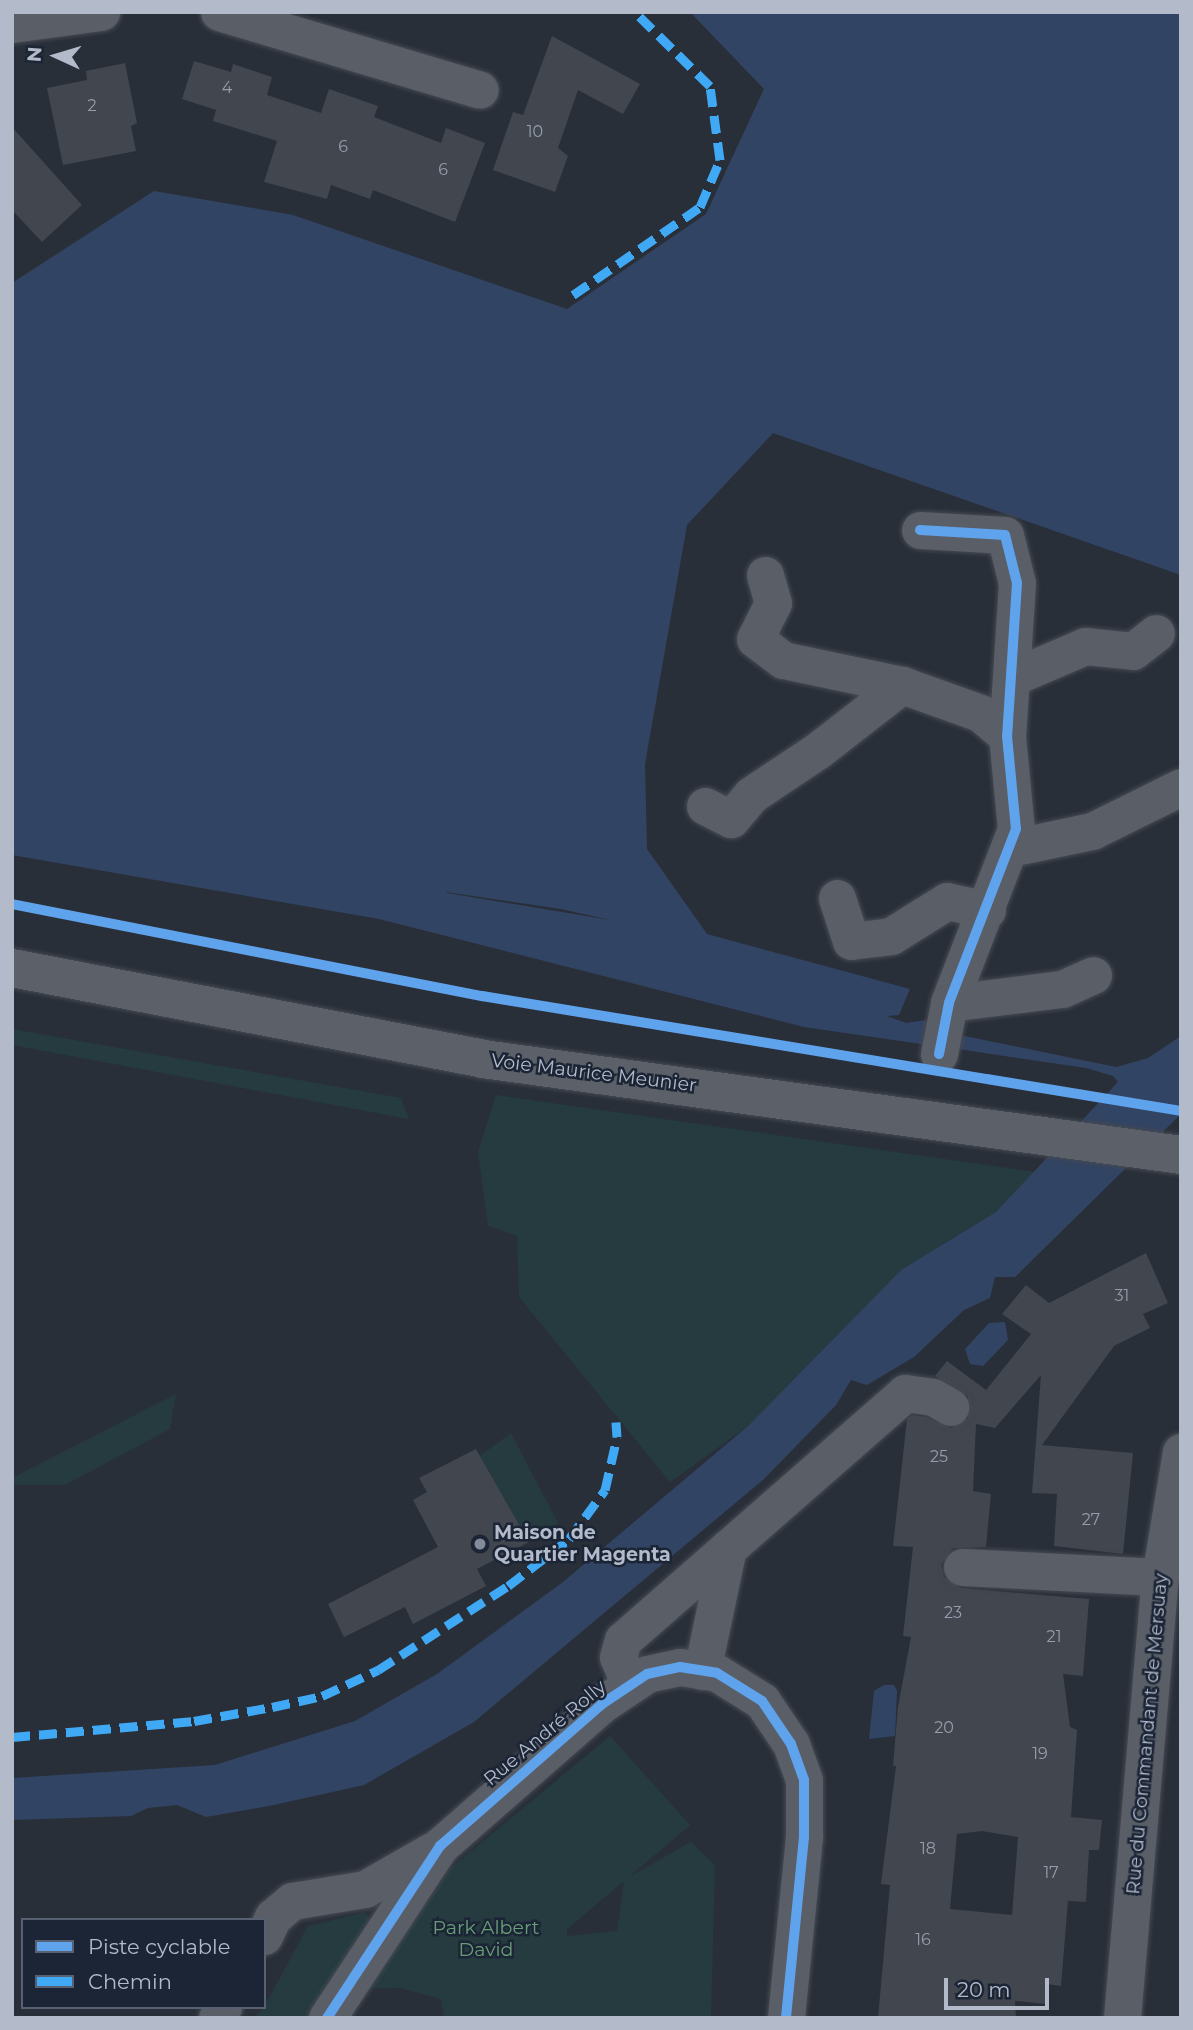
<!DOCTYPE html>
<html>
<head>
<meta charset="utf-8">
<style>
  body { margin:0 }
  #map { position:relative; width:1193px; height:2030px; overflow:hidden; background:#292f39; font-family:Montserrat,sans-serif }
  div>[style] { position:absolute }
  .green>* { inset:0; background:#253b40 }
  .water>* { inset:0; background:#324463 }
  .building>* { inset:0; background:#41464f }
  .roads { filter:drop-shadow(0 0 2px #464a52) drop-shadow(0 0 2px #464a52) }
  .minor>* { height:37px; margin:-18.5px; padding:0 18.5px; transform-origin:18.5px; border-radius:18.5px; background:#5a5e67 }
  .primary>* { height:38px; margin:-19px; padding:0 19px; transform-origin:19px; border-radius:19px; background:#5c6169 }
  .quiet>* { height:9px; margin-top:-4.5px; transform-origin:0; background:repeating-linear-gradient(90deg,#3fa9f5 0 18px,transparent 0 27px) }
  .cycleway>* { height:10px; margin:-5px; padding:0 5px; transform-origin:5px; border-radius:5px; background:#60a3ed }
  .dots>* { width:19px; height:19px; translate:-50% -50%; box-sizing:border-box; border:4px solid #1b2535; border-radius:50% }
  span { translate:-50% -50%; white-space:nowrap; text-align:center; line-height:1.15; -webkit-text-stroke:5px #1b2535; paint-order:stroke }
  .number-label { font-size:16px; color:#969eac }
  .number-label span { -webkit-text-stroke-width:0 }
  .street-label { font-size:19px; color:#b3bbcb }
  .poi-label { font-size:19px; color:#b3bbcb; font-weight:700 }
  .left { translate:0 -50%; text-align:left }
  .park-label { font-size:19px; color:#689e76 }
  .frame { position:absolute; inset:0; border:14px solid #b3bbcb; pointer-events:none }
  .legend { position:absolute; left:21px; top:1918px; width:245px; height:91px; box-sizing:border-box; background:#1b2535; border:2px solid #586171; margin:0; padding:9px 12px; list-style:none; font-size:21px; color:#b3bbcb }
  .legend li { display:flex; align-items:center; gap:14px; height:35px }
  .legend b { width:35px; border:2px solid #586171 }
  .north { position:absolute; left:21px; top:21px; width:70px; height:70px; -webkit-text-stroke:5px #1b2535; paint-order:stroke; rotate:274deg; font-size:19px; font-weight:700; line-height:28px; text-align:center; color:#b3bbcb }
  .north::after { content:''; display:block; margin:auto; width:24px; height:32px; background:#b3bbcb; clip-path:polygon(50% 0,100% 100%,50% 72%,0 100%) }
  .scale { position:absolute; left:944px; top:1978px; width:105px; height:32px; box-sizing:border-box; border:4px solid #b3bbcb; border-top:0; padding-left:9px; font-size:21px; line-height:24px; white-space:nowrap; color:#b3bbcb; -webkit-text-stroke:5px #1b2535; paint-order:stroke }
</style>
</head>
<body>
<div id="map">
  <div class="green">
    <div style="clip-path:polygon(12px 1029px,401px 1098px,409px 1119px,12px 1045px)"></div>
    <div style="clip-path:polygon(496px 1095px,1036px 1172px,996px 1212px,901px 1270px,748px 1426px,670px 1482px,519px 1297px,517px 1236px,488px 1226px,478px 1152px)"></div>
    <div style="clip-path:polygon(176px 1394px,170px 1429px,65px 1485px,12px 1485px,12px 1478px)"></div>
    <div style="clip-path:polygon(511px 1433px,558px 1523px,529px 1542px,480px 1456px)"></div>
    <div style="clip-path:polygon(evenodd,610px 1736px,690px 1825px,629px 1877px,691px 1842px,715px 1865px,711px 2018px,444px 2018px,441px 1999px,400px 1988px,363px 1989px,453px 1866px,610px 1736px,624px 1881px,617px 1931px,567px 1936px,567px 1929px,624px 1881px)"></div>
    <div style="clip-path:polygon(365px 1912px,370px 1919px,312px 2018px,254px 2018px,264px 2007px,308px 1926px)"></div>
  </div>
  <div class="water">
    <div style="clip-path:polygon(evenodd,690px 12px,1181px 12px,1181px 575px,773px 433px,687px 525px,645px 764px,647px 849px,707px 934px,910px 989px,899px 1015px,887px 1016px,906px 1023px,926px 1020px,936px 1028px,928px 1045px,804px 1027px,379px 919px,12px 855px,12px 283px,154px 191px,293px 215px,567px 309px,706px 214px,764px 89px,690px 12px,446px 892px,561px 909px,610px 920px,447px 893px,446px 892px)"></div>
    <div style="clip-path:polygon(955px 1034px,1116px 1067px,1148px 1058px,1181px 1036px,1181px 1114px,1015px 1277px,995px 1277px,990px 1298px,964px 1310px,914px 1357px,867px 1385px,851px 1380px,836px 1405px,764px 1479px,474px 1722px,364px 1785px,269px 1806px,206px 1817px,177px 1805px,148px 1808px,131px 1816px,12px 1820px,12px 1778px,215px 1765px,355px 1721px,437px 1674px,563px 1582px,748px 1426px,901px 1270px,996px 1212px,1118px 1082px,1113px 1076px,1086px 1068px,951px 1048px)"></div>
    <div style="clip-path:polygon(1005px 1322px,1008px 1340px,983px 1366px,970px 1364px,965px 1349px,989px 1323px)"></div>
    <div style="clip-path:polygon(884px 1685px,894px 1685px,897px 1691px,895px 1736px,869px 1739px,874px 1691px)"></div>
  </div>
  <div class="building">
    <div style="clip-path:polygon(552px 36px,640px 84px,623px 114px,578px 90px,558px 148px,568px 156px,555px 192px,493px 170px,513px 112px,523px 115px)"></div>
    <div style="clip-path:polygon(194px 61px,231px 72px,233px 64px,272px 77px,267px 95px,321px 113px,329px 89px,378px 106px,374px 117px,441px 143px,446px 128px,485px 143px,455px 222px,373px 190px,370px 199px,331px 185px,327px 199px,264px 182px,277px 141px,213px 121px,216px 110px,182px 99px)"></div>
    <div style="clip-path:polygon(125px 63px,137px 123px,131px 126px,136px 151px,63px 165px,47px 88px,87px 80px,86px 71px)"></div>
    <div style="clip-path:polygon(12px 127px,82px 205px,42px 242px,12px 210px)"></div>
    <div style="clip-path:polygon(evenodd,1146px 1253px,1168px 1303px,1143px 1314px,1150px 1328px,1114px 1346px,1042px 1445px,1133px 1453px,1123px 1554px,1054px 1546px,1057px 1494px,1032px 1493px,1041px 1375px,995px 1428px,976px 1424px,973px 1491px,991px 1494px,986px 1547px,953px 1548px,941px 1565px,944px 1577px,960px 1588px,1089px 1599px,1083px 1676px,1063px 1674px,1070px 1727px,1077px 1730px,1071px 1817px,1102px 1820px,1099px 1850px,1089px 1850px,1086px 1902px,1068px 1901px,1061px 1986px,1047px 1984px,1046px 2004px,1015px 2001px,1016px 2018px,878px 2018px,890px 1885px,881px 1884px,896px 1766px,893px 1766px,898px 1707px,911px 1637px,903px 1636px,913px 1547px,893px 1546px,907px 1419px,912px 1415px,926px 1417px,951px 1428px,968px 1418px,968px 1396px,935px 1376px,947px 1361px,986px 1390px,1031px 1334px,1002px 1314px,1026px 1285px,1049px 1303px,1146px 1253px,982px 1831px,1018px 1837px,1012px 1915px,950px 1909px,957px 1834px,982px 1831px)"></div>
    <div style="clip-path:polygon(476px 1449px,529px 1542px,477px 1569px,486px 1586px,413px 1624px,405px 1607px,344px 1637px,328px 1604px,438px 1547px,413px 1500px,427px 1492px,419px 1478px)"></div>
  </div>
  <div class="roads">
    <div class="minor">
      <div style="left:219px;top:12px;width:272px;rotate:16.6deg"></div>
      <div style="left:12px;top:24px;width:90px;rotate:-7.7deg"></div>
      <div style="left:920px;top:530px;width:85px;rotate:3.4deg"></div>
      <div style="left:1005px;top:535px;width:49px;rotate:76deg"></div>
      <div style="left:1017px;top:583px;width:153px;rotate:93.7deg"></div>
      <div style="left:1007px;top:736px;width:93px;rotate:84.5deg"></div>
      <div style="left:1016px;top:829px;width:186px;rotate:111.1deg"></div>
      <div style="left:949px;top:1003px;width:52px;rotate:101.1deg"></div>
      <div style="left:765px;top:575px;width:29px;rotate:74deg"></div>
      <div style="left:773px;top:603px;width:40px;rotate:116.6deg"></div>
      <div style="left:755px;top:639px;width:35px;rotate:37deg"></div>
      <div style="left:783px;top:660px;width:122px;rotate:11.9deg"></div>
      <div style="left:902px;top:685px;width:83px;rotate:19.7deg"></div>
      <div style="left:980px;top:713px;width:35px;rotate:40deg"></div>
      <div style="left:1013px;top:677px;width:78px;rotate:-23.3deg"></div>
      <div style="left:1085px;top:646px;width:48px;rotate:5.9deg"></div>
      <div style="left:1133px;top:651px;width:29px;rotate:-38deg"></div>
      <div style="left:705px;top:806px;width:29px;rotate:27deg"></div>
      <div style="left:731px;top:819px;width:31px;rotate:-50deg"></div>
      <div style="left:751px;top:795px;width:79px;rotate:-33.7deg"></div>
      <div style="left:817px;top:751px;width:108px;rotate:-37.8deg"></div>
      <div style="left:1011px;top:848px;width:83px;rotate:-11.9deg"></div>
      <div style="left:1092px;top:831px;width:99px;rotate:-26.3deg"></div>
      <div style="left:837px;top:898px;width:45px;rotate:72deg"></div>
      <div style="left:851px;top:941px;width:40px;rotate:-7.1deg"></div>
      <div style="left:891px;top:936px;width:66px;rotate:-32deg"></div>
      <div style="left:947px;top:901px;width:41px;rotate:12.7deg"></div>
      <div style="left:949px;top:1003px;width:114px;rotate:-7.1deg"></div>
      <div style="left:1062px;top:989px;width:34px;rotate:-24deg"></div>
      <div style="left:962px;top:1567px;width:198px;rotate:2.9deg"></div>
      <div style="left:702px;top:1671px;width:126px;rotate:-78.1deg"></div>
      <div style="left:630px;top:1685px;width:30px;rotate:-113deg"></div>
      <div style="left:618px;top:1657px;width:18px;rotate:-74deg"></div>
      <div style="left:623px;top:1640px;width:375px;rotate:-41.2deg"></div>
      <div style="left:905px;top:1393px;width:28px;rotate:8deg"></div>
      <div style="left:933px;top:1397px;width:20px;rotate:30deg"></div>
      <div style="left:264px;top:1936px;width:21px;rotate:-65deg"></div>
      <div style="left:273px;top:1917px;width:25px;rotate:-40deg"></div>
      <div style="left:292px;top:1901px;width:74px;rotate:-9.3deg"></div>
      <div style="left:365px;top:1889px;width:78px;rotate:-29.8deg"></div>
      <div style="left:217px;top:2018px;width:13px;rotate:-61deg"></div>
      <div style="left:327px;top:2018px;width:206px;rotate:-56.7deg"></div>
      <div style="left:440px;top:1846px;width:215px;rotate:-41.2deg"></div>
      <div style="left:602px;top:1704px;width:54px;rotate:-33.7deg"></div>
      <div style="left:647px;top:1674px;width:34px;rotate:-12deg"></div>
      <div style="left:680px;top:1667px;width:37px;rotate:9deg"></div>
      <div style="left:717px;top:1673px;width:53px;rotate:31.9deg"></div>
      <div style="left:762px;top:1701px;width:52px;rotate:56deg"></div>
      <div style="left:791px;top:1744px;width:38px;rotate:70deg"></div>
      <div style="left:804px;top:1780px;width:57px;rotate:90deg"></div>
      <div style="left:804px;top:1837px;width:182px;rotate:95.7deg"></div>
      <div style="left:1122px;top:2018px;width:443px;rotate:-85.1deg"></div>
      <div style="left:1160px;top:1577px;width:127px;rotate:-80.5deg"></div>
    </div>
    <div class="primary">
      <div style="left:12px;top:968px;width:480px;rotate:10.9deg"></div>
      <div style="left:483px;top:1059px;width:705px;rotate:7.83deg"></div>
    </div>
  </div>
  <div class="quiet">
    <div style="left:573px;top:295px;width:155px;rotate:-34.7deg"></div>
    <div style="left:700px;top:207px;width:51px;rotate:-66.9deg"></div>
    <div style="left:720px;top:160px;width:75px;rotate:-97.7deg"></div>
    <div style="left:710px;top:86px;width:105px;rotate:-135.4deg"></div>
    <div style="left:12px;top:1737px;width:183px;rotate:-5deg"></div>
    <div style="left:194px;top:1721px;width:79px;rotate:-10.2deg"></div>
    <div style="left:272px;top:1707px;width:51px;rotate:-12.4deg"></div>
    <div style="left:322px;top:1696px;width:62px;rotate:-24.9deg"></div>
    <div style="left:378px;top:1670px;width:155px;rotate:-32.9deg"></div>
    <div style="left:508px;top:1586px;width:77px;rotate:-37.6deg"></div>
    <div style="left:569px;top:1539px;width:61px;rotate:-53.7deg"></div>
    <div style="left:605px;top:1490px;width:54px;rotate:-77.2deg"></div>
    <div style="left:617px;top:1437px;width:15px;rotate:-94deg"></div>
  </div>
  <div class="cycleway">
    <div style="left:920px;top:530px;width:85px;rotate:3.4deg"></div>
    <div style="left:1005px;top:535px;width:49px;rotate:76deg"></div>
    <div style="left:1017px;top:583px;width:153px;rotate:93.7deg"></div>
    <div style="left:1007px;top:736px;width:93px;rotate:84.5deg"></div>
    <div style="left:1016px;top:829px;width:186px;rotate:111.1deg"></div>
    <div style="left:949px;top:1003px;width:52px;rotate:101.1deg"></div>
    <div style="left:12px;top:904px;width:479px;rotate:11.1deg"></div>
    <div style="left:482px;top:996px;width:708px;rotate:9.34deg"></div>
    <div style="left:327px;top:2018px;width:206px;rotate:-56.7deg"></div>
    <div style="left:440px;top:1846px;width:215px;rotate:-41.2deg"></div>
    <div style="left:602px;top:1704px;width:54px;rotate:-33.7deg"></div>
    <div style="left:647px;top:1674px;width:34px;rotate:-12deg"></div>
    <div style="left:680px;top:1667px;width:37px;rotate:9deg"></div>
    <div style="left:717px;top:1673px;width:53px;rotate:31.9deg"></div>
    <div style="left:762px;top:1701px;width:52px;rotate:56deg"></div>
    <div style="left:791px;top:1744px;width:38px;rotate:70deg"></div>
    <div style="left:804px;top:1780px;width:57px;rotate:90deg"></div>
    <div style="left:804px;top:1837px;width:182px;rotate:95.7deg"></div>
  </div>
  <div class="dots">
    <div style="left:480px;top:1544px;background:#838a98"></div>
  </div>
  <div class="number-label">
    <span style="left:227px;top:88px">4</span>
    <span style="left:92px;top:106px">2</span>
    <span style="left:535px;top:132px">10</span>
    <span style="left:343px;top:147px">6</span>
    <span style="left:443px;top:170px">6</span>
    <span style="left:1122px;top:1296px">31</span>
    <span style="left:939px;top:1457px">25</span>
    <span style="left:1091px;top:1520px">27</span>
    <span style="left:953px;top:1613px">23</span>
    <span style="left:1054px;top:1637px">21</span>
    <span style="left:944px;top:1728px">20</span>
    <span style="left:1040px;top:1754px">19</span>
    <span style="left:928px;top:1849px">18</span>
    <span style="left:1051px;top:1873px">17</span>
    <span style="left:923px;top:1940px">16</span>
  </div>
  <div class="street-label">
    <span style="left:594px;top:1073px;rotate:7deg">Voie Maurice Meunier</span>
    <span style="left:545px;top:1733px;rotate:-40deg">Rue André Rolly</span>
    <span style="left:1147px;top:1734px;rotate:-85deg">Rue du Commandant de Mersuay</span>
  </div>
  <div class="poi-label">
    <span class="left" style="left:494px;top:1544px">Maison de<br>Quartier Magenta</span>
  </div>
  <div class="park-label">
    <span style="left:486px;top:1939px">Park Albert<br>David</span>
  </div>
  <div class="frame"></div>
  <ul class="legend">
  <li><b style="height:9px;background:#60a3ed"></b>Piste cyclable</li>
  <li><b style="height:9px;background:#3fa9f5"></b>Chemin</li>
  </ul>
  <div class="north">N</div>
  <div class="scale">20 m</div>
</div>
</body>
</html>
